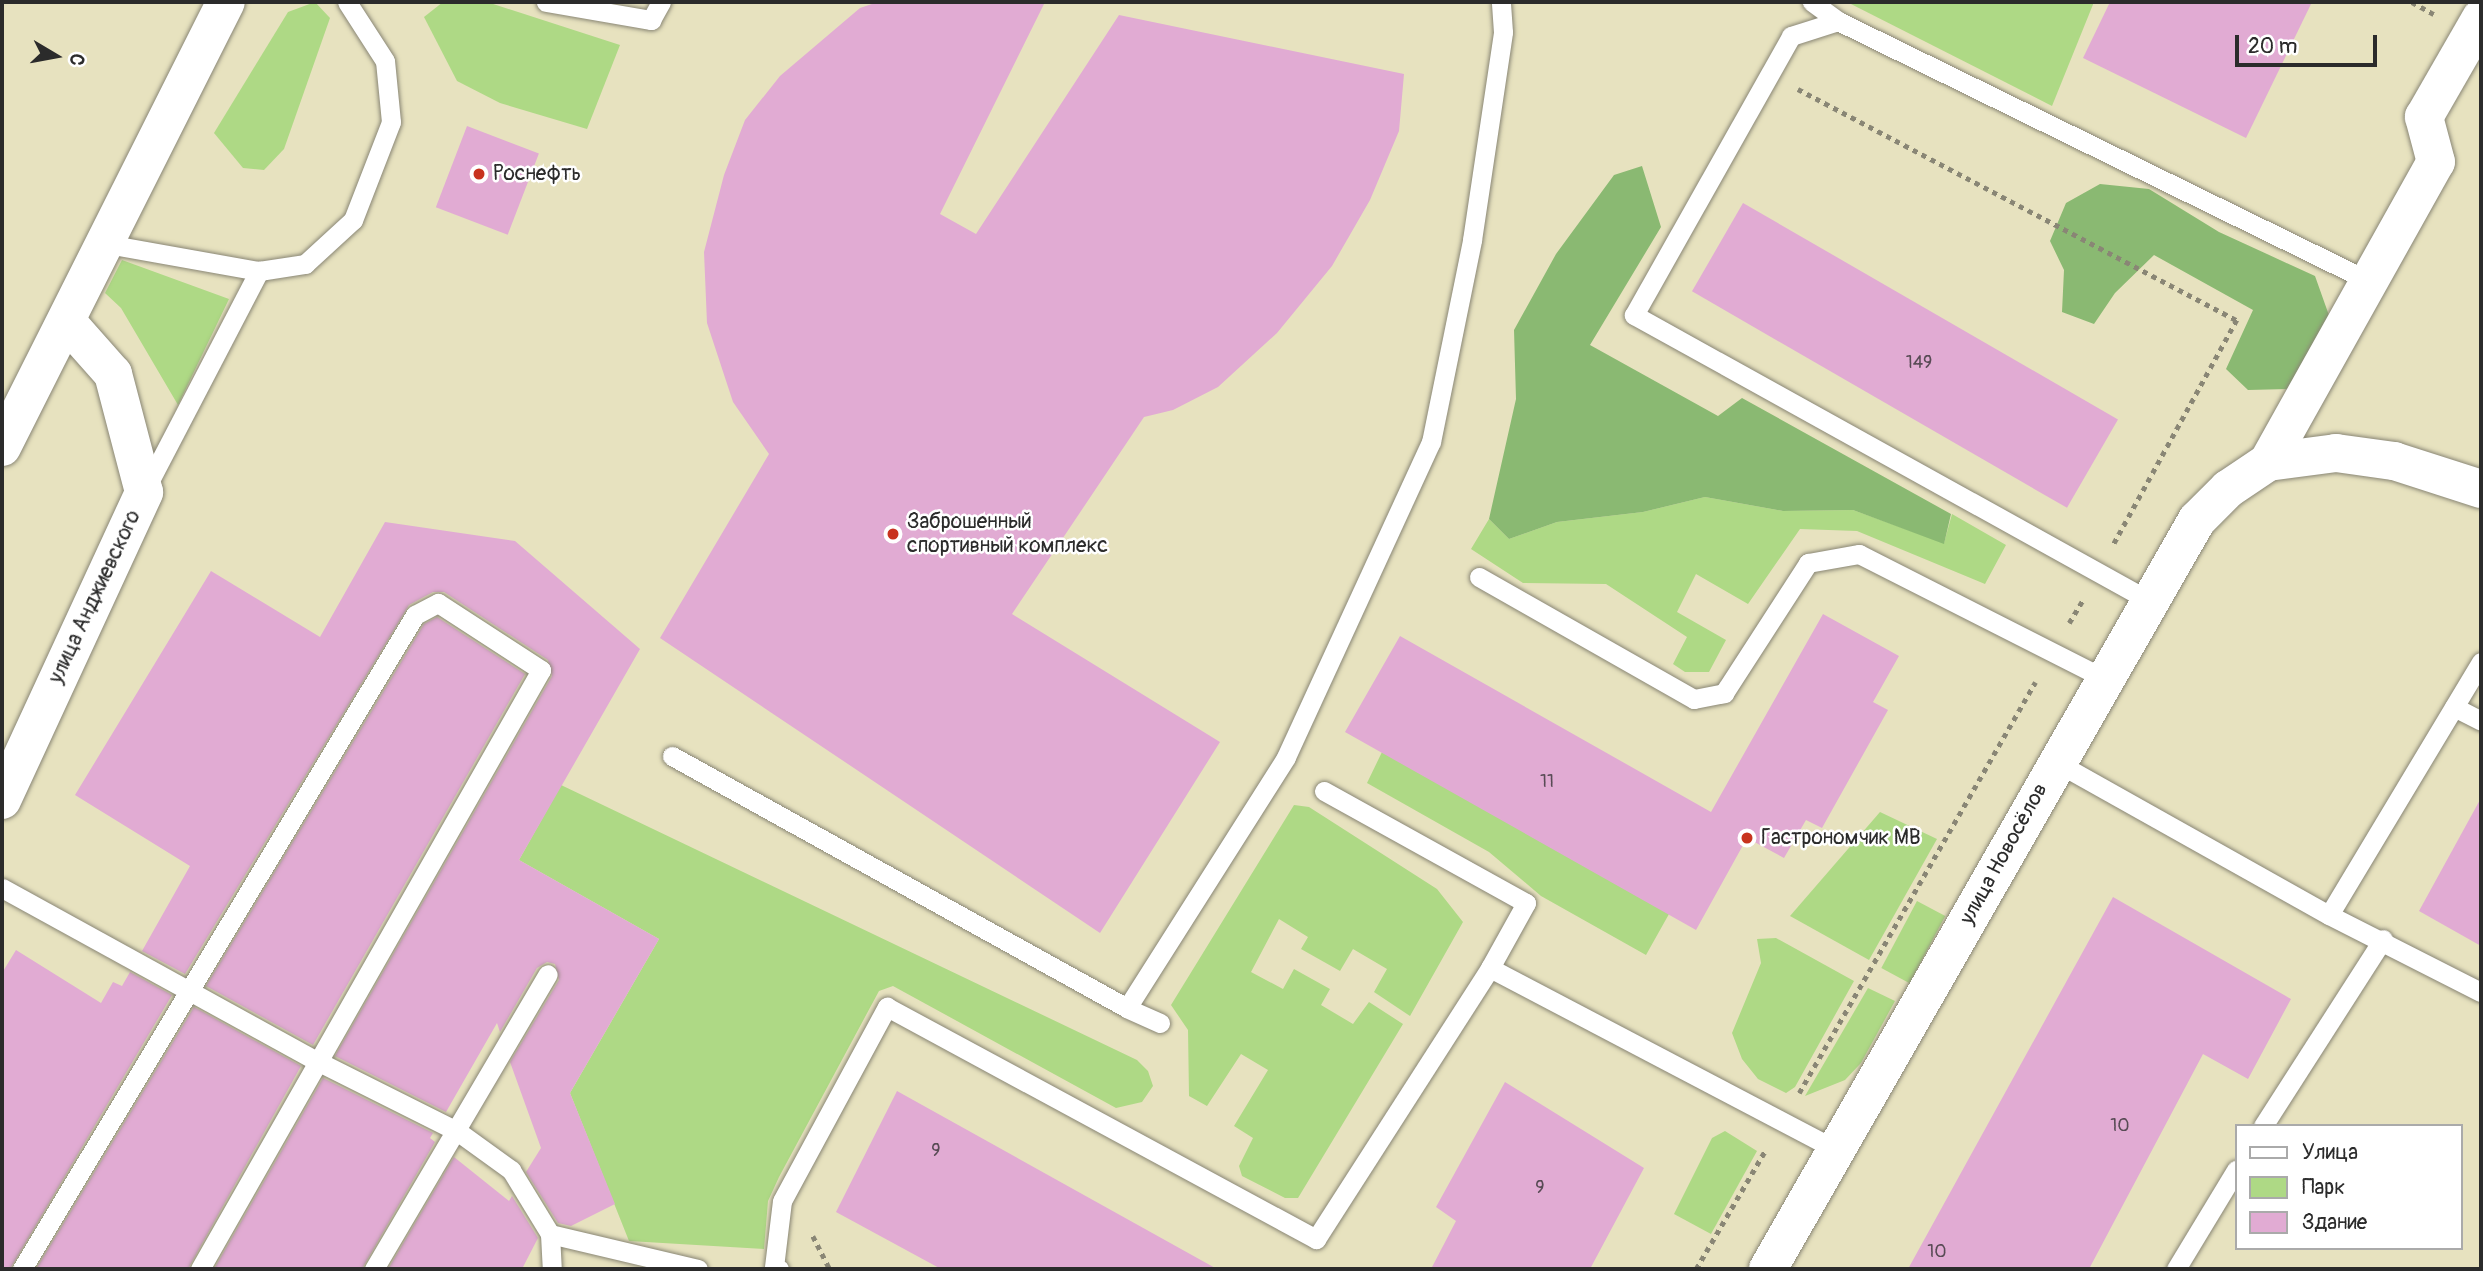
<!DOCTYPE html>
<html>
<head>
<meta charset="utf-8">
<style>
  body { margin:0 }
  #map { position:relative; width:2483px; height:1271px; overflow:hidden; background:#e7e2bf; font-family:Pangolin,sans-serif }
  div>[style] { position:absolute }
  .green>* { inset:0; background:#aed985; transform-origin:0 0 }
  .forest>* { inset:0; background:#8ab972 }
  .building>* { inset:0; background:#e1abd3; transform-origin:0 0 }
  .path>* { height:4.5px; margin-top:-2.25px; transform-origin:0; background:repeating-linear-gradient(90deg,#898675 0 5px,transparent 0 10px) }
  .roads { filter:drop-shadow(0 0 2px #898675) drop-shadow(0 0 2px #898675) }
  .lane>* { height:19px; margin:-9.5px; padding:0 9.5px; transform-origin:9.5px; border-radius:9.5px; background:#fff }
  .street>* { height:38px; margin:-19px; padding:0 19px; transform-origin:19px; border-radius:19px; background:#fff }
  .secondary>* { height:38px; margin:-19px; padding:0 19px; transform-origin:19px; border-radius:19px; background:#fff }
  .dots>* { width:19px; height:19px; translate:-50% -50%; box-sizing:border-box; border:4px solid #fff; border-radius:50% }
  span { translate:-50% -50%; white-space:nowrap; text-align:center; line-height:1.15; -webkit-text-stroke:5px #fff; paint-order:stroke }
  .number-label { font-size:18px; color:#584b55 }
  .number-label span { -webkit-text-stroke-width:0 }
  .poi-label { font-size:21px; color:#2b2b2b }
  .left { translate:0 -50%; text-align:left }
  .street-label { font-size:21px; color:#2b2b2b }
  .frame { position:absolute; inset:0; border:4px solid #2b2b2b; pointer-events:none }
  .legend { position:absolute; left:2235px; top:1124px; width:228px; height:126px; box-sizing:border-box; background:#fff; border:2px solid #aaa; margin:0; padding:9px 12px; list-style:none; font-size:21px; color:#2b2b2b }
  .legend li { display:flex; align-items:center; gap:14px; height:35px }
  .legend b { width:35px; border:2px solid #aaa }
  .north { position:absolute; left:21px; top:21px; width:70px; height:70px; -webkit-text-stroke:5px #fff; paint-order:stroke; rotate:100deg; font-size:19px; font-weight:700; line-height:28px; text-align:center; color:#2b2b2b }
  .north::after { content:''; display:block; margin:auto; width:24px; height:32px; background:#2b2b2b; clip-path:polygon(50% 0,100% 100%,50% 72%,0 100%) }
  .scale { position:absolute; left:2235px; top:35px; width:142px; height:32px; box-sizing:border-box; border:4px solid #2b2b2b; border-top:0; padding-left:9px; font-size:21px; line-height:24px; white-space:nowrap; color:#2b2b2b; -webkit-text-stroke:5px #fff; paint-order:stroke }
</style>
</head>
<body>
<div id="map">
  <div class="green">
    <div style="clip-path:polygon(315px 2px,330px 18px,284px 149px,264px 170px,243px 168px,214px 133px,288px 12px)"></div>
    <div style="clip-path:polygon(443px 2px,487px 2px,620px 45px,587px 129px,500px 103px,457px 81px,424px 17px)"></div>
    <div style="clip-path:polygon(1847px 2px,2094px 2px,2052px 106px)"></div>
    <div style="clip-path:polygon(122px 260px,229px 299px,178px 405px,121px 308px,105px 293px)"></div>
    <div style="clip-path:polygon(1705px 497px,1783px 511px,1853px 510px,1944px 543px,1952px 514px,2006px 545px,1985px 584px,1857px 531px,1800px 529px,1748px 604px,1696px 574px,1677px 612px,1726px 640px,1709px 672px,1685px 672px,1673px 664px,1687px 637px,1606px 584px,1523px 583px,1471px 549px,1489px 519px,1509px 539px,1557px 522px,1643px 512px)"></div>
    <div style="clip-path:polygon(1382px 752px,1669px 914px,1646px 955px,1541px 896px,1489px 852px,1367px 783px)"></div>
    <div style="clip-path:polygon(561px 785px,1137px 1060px,1148px 1071px,1153px 1086px,1142px 1102px,1116px 1108px,893px 986px,879px 991px,779px 1177px,768px 1201px,764px 1249px,629px 1241px,570px 1093px,659px 939px,519px 860px)"></div>
    <div style="clip-path:polygon(1294px 805px,1309px 807px,1437px 889px,1463px 922px,1410px 1016px,1374px 992px,1387px 969px,1353px 949px,1340px 971px,1301px 949px,1308px 937px,1279px 919px,1251px 972px,1283px 989px,1294px 969px,1330px 989px,1321px 1005px,1353px 1024px,1369px 1002px,1403px 1024px,1298px 1198px,1285px 1198px,1242px 1176px,1239px 1166px,1253px 1138px,1234px 1126px,1268px 1070px,1241px 1054px,1207px 1106px,1189px 1096px,1188px 1030px,1171px 1005px)"></div>
    <div style="clip-path:polygon(1880px 812px,1937px 839px,1869px 960px,1790px 916px)"></div>
    <div style="left:1917px;top:901px;width:32px;height:76px;rotate:28deg"></div>
    <div style="clip-path:polygon(1776px 938px,1854px 981px,1795px 1087px,1786px 1093px,1758px 1079px,1742px 1059px,1732px 1033px,1761px 963px,1757px 939px)"></div>
    <div style="clip-path:polygon(1868px 988px,1895px 1001px,1861px 1063px,1845px 1080px,1805px 1096px)"></div>
    <div style="clip-path:polygon(1725px 1131px,1757px 1151px,1711px 1234px,1674px 1214px,1712px 1138px)"></div>
  </div>
  <div class="forest">
    <div style="clip-path:polygon(1642px 166px,1661px 227px,1590px 345px,1718px 416px,1742px 398px,1951px 514px,1944px 544px,1853px 510px,1783px 511px,1705px 497px,1643px 512px,1557px 522px,1509px 539px,1489px 519px,1516px 399px,1514px 330px,1556px 254px,1614px 175px)"></div>
    <div style="clip-path:polygon(2100px 184px,2149px 189px,2219px 232px,2315px 276px,2331px 321px,2292px 389px,2248px 390px,2226px 369px,2253px 310px,2154px 255px,2115px 293px,2094px 324px,2062px 312px,2064px 270px,2050px 241px,2066px 203px)"></div>
  </div>
  <div class="building">
    <div style="clip-path:polygon(878px 2px,1045px 2px,940px 214px,976px 234px,1119px 15px,1404px 74px,1399px 131px,1370px 200px,1332px 266px,1277px 333px,1218px 387px,1173px 410px,1144px 417px,1012px 614px,1220px 742px,1100px 933px,660px 638px,769px 454px,733px 402px,707px 323px,704px 252px,724px 175px,745px 120px,780px 76px,860px 8px)"></div>
    <div style="clip-path:polygon(2110px 2px,2312px 2px,2246px 138px,2083px 58px)"></div>
    <div style="left:467px;top:126px;width:77px;height:87px;rotate:21deg"></div>
    <div style="left:1743px;top:203px;width:433px;height:102px;rotate:30deg"></div>
    <div style="clip-path:polygon(385px 522px,515px 541px,640px 649px,519px 860px,659px 939px,570px 1093px,615px 1204px,571px 1226px,558px 1223px,526px 1172px,541px 1148px,510px 1062px,559px 980px,555px 964px,547px 962px,537px 968px,500px 1032px,497px 1023px,446px 1112px,335px 1056px,552px 676px,548px 660px,444px 592px,433px 592px,409px 605px,185px 974px,142px 951px,190px 866px,75px 795px,211px 571px,320px 637px)"></div>
    <div style="clip-path:polygon(1823px 614px,1899px 656px,1873px 702px,1888px 710px,1822px 828px,1806px 820px,1784px 858px,1747px 838px,1696px 930px,1345px 732px,1400px 636px,1711px 812px)"></div>
    <div style="clip-path:polygon(437px 617px,525px 674px,313px 1045px,206px 986px,424px 624px)"></div>
    <div style="clip-path:polygon(2481px 798px,2481px 946px,2419px 911px)"></div>
    <div style="clip-path:polygon(2113px 897px,2291px 999px,2248px 1079px,2203px 1054px,2089px 1269px,1908px 1269px)"></div>
    <div style="clip-path:polygon(16px 950px,101px 1003px,113px 982px,122px 986px,130px 972px,172px 995px,10px 1269px,2px 1269px,2px 973px)"></div>
    <div style="clip-path:polygon(194px 1007px,301px 1066px,188px 1269px,36px 1269px)"></div>
    <div style="clip-path:polygon(323px 1078px,433px 1133px,430px 1138px,435px 1142px,362px 1269px,214px 1269px)"></div>
    <div style="clip-path:polygon(1505px 1082px,1644px 1168px,1590px 1269px,1431px 1269px,1456px 1221px,1436px 1207px)"></div>
    <div style="clip-path:polygon(897px 1091px,1217px 1269px,941px 1269px,836px 1212px)"></div>
    <div style="clip-path:polygon(454px 1157px,509px 1201px,512px 1196px,538px 1238px,522px 1269px,388px 1269px)"></div>
  </div>
  <div class="path">
    <div style="left:2412px;top:2px;width:25px;rotate:29deg"></div>
    <div style="left:1798px;top:89px;width:496px;rotate:27.8deg"></div>
    <div style="left:2237px;top:320px;width:256px;rotate:118.8deg"></div>
    <div style="left:2069px;top:623px;width:27px;rotate:-59deg"></div>
    <div style="left:1799px;top:1093px;width:474px;rotate:-60.1deg"></div>
    <div style="left:813px;top:1236px;width:37px;rotate:63deg"></div>
    <div style="left:1696px;top:1269px;width:139px;rotate:-59.7deg"></div>
  </div>
  <div class="roads">
    <div class="lane">
      <div style="left:546px;top:2px;width:107px;rotate:9.7deg"></div>
      <div style="left:651px;top:20px;width:21px;rotate:-61deg"></div>
      <div style="left:1812px;top:2px;width:32px;rotate:36deg"></div>
      <div style="left:107px;top:244px;width:154px;rotate:10.1deg"></div>
      <div style="left:259px;top:271px;width:47px;rotate:-8.7deg"></div>
      <div style="left:305px;top:264px;width:65px;rotate:-42.5deg"></div>
      <div style="left:353px;top:220px;width:105px;rotate:-68.8deg"></div>
      <div style="left:391px;top:122px;width:61px;rotate:-95.6deg"></div>
      <div style="left:385px;top:61px;width:70px;rotate:-122.8deg"></div>
      <div style="left:146px;top:488px;width:245px;rotate:-62.5deg"></div>
      <div style="left:1479px;top:577px;width:247px;rotate:29.6deg"></div>
      <div style="left:1694px;top:699px;width:31px;rotate:-11deg"></div>
      <div style="left:1724px;top:693px;width:155px;rotate:-57.1deg"></div>
      <div style="left:1808px;top:563px;width:52px;rotate:-10deg"></div>
      <div style="left:1859px;top:554px;width:276px;rotate:26.9deg"></div>
      <div style="left:2148px;top:600px;width:588px;rotate:-150.99deg"></div>
      <div style="left:1634px;top:315px;width:320px;rotate:-60.6deg"></div>
      <div style="left:1791px;top:36px;width:49px;rotate:-17.7deg"></div>
      <div style="left:1838px;top:21px;width:591px;rotate:26.09deg"></div>
      <div style="left:2481px;top:662px;width:295px;rotate:121deg"></div>
      <div style="left:2329px;top:915px;width:170px;rotate:26.9deg"></div>
      <div style="left:2454px;top:707px;width:30px;rotate:27deg"></div>
      <div style="left:672px;top:756px;width:520px;rotate:28.98deg"></div>
      <div style="left:2056px;top:762px;width:313px;rotate:29.3deg"></div>
      <div style="left:1324px;top:791px;width:231px;rotate:29deg"></div>
      <div style="left:1526px;top:903px;width:74px;rotate:119deg"></div>
      <div style="left:1490px;top:968px;width:392px;rotate:27.7deg"></div>
      <div style="left:2px;top:888px;width:362px;rotate:28.8deg"></div>
      <div style="left:319px;top:1062px;width:154px;rotate:26.6deg"></div>
      <div style="left:457px;top:1131px;width:67px;rotate:35.8deg"></div>
      <div style="left:511px;top:1170px;width:75px;rotate:58.6deg"></div>
      <div style="left:550px;top:1234px;width:152px;rotate:13.3deg"></div>
      <div style="left:1160px;top:1023px;width:36px;rotate:-156deg"></div>
      <div style="left:1127px;top:1008px;width:297px;rotate:-57.6deg"></div>
      <div style="left:1286px;top:757px;width:347px;rotate:-65.3deg"></div>
      <div style="left:1431px;top:442px;width:206px;rotate:-78.5deg"></div>
      <div style="left:1472px;top:240px;width:210px;rotate:-81.5deg"></div>
      <div style="left:1503px;top:32px;width:30px;rotate:-94deg"></div>
      <div style="left:2263px;top:1126px;width:222px;rotate:-57.3deg"></div>
      <div style="left:550px;top:1234px;width:35px;rotate:87deg"></div>
      <div style="left:22px;top:1269px;width:763px;rotate:-59deg"></div>
      <div style="left:415px;top:615px;width:26px;rotate:-28deg"></div>
      <div style="left:438px;top:603px;width:123px;rotate:33deg"></div>
      <div style="left:541px;top:670px;width:689px;rotate:119.65deg"></div>
      <div style="left:374px;top:1269px;width:342px;rotate:-59.5deg"></div>
      <div style="left:779px;top:1269px;width:5px;rotate:-158deg"></div>
      <div style="left:774px;top:1267px;width:66px;rotate:-83.1deg"></div>
      <div style="left:782px;top:1201px;width:221px;rotate:-61.6deg"></div>
      <div style="left:887px;top:1007px;width:488px;rotate:28.4deg"></div>
      <div style="left:1316px;top:1239px;width:322px;rotate:-57.3deg"></div>
      <div style="left:2176px;top:1269px;width:116px;rotate:-58.8deg"></div>
    </div>
    <div class="street">
      <div style="left:2268px;top:462px;width:344px;rotate:-60.8deg"></div>
      <div style="left:2436px;top:162px;width:47px;rotate:-104.9deg"></div>
      <div style="left:2424px;top:117px;width:114px;rotate:-60.1deg"></div>
      <div style="left:2px;top:800px;width:339px;rotate:-65.2deg"></div>
      <div style="left:144px;top:492px;width:122px;rotate:-104.7deg"></div>
      <div style="left:113px;top:374px;width:69px;rotate:-131.5deg"></div>
      <div style="left:1768px;top:1269px;width:863px;rotate:-60.2deg"></div>
      <div style="left:2197px;top:520px;width:44px;rotate:-45deg"></div>
      <div style="left:2228px;top:489px;width:48px;rotate:-34deg"></div>
      <div style="left:2268px;top:462px;width:69px;rotate:-7.5deg"></div>
      <div style="left:2336px;top:453px;width:59px;rotate:7.9deg"></div>
      <div style="left:2394px;top:461px;width:91px;rotate:17.8deg"></div>
    </div>
    <div class="secondary">
      <div style="left:2px;top:447px;width:498px;rotate:-63.3deg"></div>
    </div>
  </div>
  <div class="dots">
    <div style="left:479px;top:174px;background:#c8321e"></div>
    <div style="left:893px;top:534px;background:#c8321e"></div>
    <div style="left:1747px;top:838px;background:#c8321e"></div>
  </div>
  <div class="number-label">
    <span style="left:1919px;top:363px">149</span>
    <span style="left:1547px;top:782px">11</span>
    <span style="left:2120px;top:1126px">10</span>
    <span style="left:936px;top:1151px">9</span>
    <span style="left:1540px;top:1188px">9</span>
    <span style="left:1937px;top:1252px">10</span>
  </div>
  <div class="poi-label">
    <span class="left" style="left:493px;top:174px">Роснефть</span>
    <span class="left" style="left:907px;top:534px">Заброшенный<br>спортивный комплекс</span>
    <span class="left" style="left:1761px;top:838px">Гастрономчик МВ</span>
  </div>
  <div class="street-label">
    <span style="left:95px;top:597px;rotate:-65deg">улица Анджиевского</span>
    <span style="left:2004px;top:854px;rotate:-61deg">улица Новосёлов</span>
  </div>
  <div class="frame"></div>
  <ul class="legend">
  <li><b style="height:9px;background:#fff"></b>Улица</li>
  <li><b style="height:19px;background:#aed985"></b>Парк</li>
  <li><b style="height:19px;background:#e1abd3"></b>Здание</li>
  </ul>
  <div class="north">С</div>
  <div class="scale">20 m</div>
</div>
</body>
</html>
